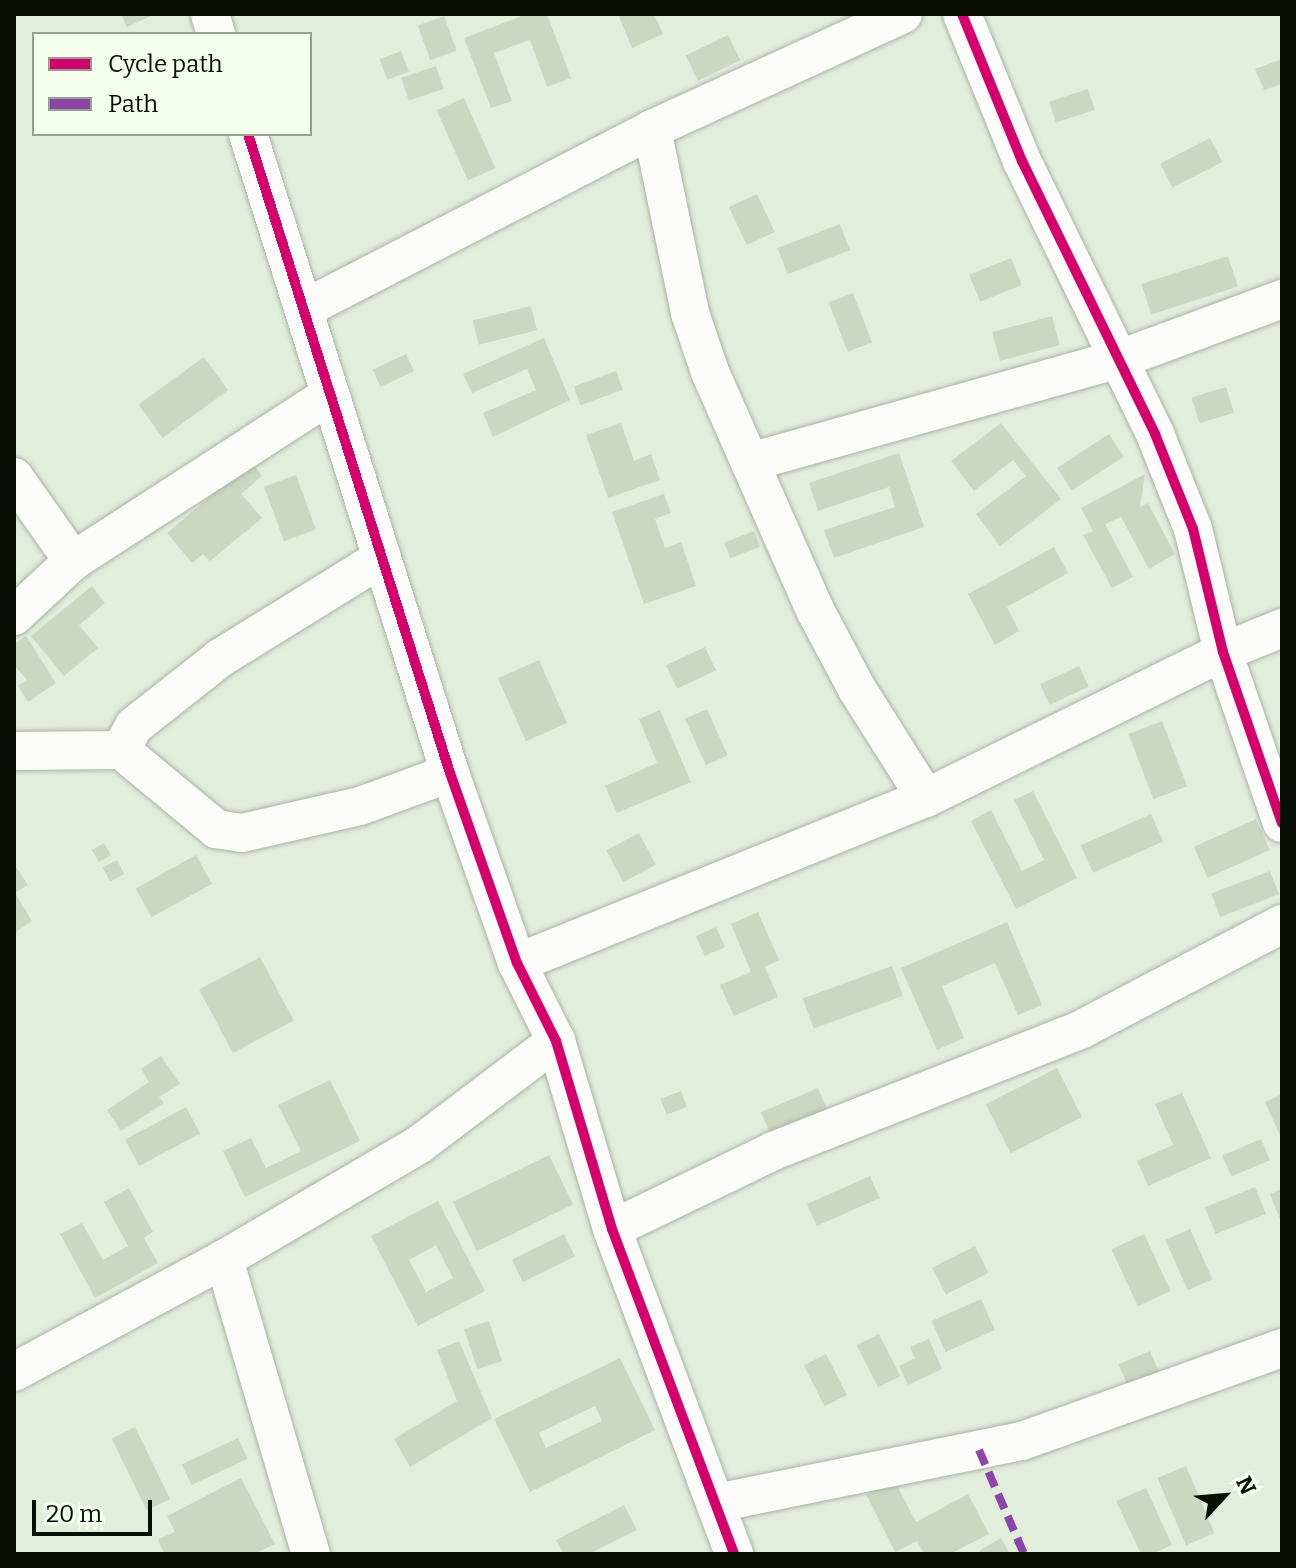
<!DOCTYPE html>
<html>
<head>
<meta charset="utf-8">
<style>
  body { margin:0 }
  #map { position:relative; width:1296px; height:1568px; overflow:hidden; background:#e2eedc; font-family:Bitter,serif }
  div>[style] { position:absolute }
  .building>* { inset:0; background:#cad8c2; transform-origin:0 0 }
  .roads { filter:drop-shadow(0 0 2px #aab3a5) drop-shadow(0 0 2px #aab3a5) }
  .minor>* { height:38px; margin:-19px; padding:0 19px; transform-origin:19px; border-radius:19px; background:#fbfcfa }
  .quiet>* { height:8px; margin-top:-4px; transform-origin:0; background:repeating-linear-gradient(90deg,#8e44ad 0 16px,transparent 0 24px) }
  .cycleway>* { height:10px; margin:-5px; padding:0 5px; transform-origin:5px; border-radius:5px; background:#d6006c }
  span { translate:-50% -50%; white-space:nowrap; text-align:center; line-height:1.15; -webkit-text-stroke:6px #f3ffec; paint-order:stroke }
  .frame { position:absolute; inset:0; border:16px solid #080e05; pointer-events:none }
  .legend { position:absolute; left:32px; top:32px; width:280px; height:104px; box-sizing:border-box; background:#f3ffec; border:2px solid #959f90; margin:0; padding:10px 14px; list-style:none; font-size:24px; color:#080e05 }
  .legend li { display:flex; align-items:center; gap:16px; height:40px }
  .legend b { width:40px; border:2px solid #959f90 }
  .north { position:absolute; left:1184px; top:1456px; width:80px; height:80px; -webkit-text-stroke:6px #f3ffec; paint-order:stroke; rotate:64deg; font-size:22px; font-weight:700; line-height:32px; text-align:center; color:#080e05 }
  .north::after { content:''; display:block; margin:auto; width:28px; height:36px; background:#080e05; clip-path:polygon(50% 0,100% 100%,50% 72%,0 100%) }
  .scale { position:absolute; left:32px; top:1500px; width:120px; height:36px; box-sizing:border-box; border:4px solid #080e05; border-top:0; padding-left:10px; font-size:24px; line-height:28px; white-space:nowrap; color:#080e05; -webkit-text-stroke:6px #f3ffec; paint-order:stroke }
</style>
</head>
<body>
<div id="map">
  <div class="building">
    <div style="clip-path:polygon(121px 14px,155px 14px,127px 27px)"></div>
    <div style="clip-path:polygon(527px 14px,547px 14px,571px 78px,547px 87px,530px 40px,494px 53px,512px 101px,491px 108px,464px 38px)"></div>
    <div style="clip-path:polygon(618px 14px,654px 14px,663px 34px,632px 48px)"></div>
    <div style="left:444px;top:16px;width:37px;height:28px;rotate:70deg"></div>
    <div style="left:728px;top:35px;width:28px;height:47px;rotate:64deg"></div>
    <div style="left:401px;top:51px;width:22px;height:23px;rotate:69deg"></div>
    <div style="clip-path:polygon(1282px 59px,1282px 84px,1264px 90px,1255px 69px)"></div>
    <div style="left:436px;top:66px;width:24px;height:37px;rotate:71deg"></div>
    <div style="left:1088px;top:89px;width:22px;height:41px;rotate:72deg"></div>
    <div style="left:464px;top:98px;width:77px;height:30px;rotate:66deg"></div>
    <div style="left:1210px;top:138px;width:27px;height:56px;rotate:63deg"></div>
    <div style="left:757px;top:194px;width:42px;height:31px;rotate:65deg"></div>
    <div style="left:840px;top:224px;width:28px;height:67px;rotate:69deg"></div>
    <div style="left:1228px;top:256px;width:32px;height:91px;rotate:72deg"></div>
    <div style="left:1011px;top:258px;width:29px;height:45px;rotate:68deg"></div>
    <div style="left:853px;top:293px;width:53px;height:26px;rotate:69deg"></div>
    <div style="left:531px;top:306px;width:25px;height:60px;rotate:76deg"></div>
    <div style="left:1052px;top:316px;width:30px;height:62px;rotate:75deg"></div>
    <div style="clip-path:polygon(544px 338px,570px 400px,493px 437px,483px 413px,536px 390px,527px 369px,472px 393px,463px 374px)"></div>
    <div style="left:406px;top:354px;width:19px;height:37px;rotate:65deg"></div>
    <div style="left:204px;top:357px;width:41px;height:81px;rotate:54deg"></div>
    <div style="left:616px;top:371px;width:20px;height:45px;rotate:70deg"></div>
    <div style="left:1226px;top:387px;width:27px;height:36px;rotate:73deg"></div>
    <div style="clip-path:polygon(621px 423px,634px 461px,651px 454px,660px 480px,608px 498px,586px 435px)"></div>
    <div style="clip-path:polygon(1001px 423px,1061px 499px,1000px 546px,976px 514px,1026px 476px,1013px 460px,974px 491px,951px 461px)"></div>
    <div style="left:1109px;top:434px;width:27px;height:62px;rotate:57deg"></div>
    <div style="clip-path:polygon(899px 453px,924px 527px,834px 558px,824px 530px,895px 507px,889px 487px,818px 511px,809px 483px)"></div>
    <div style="clip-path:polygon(251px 462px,262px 476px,241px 494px,262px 518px,210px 561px,203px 554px,192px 563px,167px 533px)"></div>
    <div style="clip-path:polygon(1145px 474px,1140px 507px,1148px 503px,1175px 554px,1149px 569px,1121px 517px,1105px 524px,1133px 577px,1112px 588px,1083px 535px,1093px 531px,1081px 508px)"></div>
    <div style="left:296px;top:475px;width:58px;height:34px;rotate:70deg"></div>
    <div style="clip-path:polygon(664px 494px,671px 513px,655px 519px,665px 548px,681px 542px,696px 586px,644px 604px,612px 512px)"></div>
    <div style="left:754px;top:531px;width:17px;height:32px;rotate:69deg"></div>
    <div style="clip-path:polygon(1054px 547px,1068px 573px,1007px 607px,1019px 631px,995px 645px,968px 594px)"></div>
    <div style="clip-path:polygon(92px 586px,105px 603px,79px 625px,98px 648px,64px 676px,31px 636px)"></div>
    <div style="clip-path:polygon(26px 636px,56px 683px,28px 702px,18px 686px,27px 680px,14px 665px,14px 644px)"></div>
    <div style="left:705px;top:647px;width:26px;height:43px;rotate:65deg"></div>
    <div style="left:539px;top:660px;width:69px;height:45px;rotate:66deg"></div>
    <div style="left:1079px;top:666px;width:23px;height:43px;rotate:65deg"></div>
    <div style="left:707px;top:709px;width:51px;height:24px;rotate:66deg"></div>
    <div style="clip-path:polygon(660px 710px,691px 782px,617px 813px,605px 786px,657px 763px,639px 719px)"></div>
    <div style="left:1162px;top:721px;width:70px;height:36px;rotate:69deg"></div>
    <div style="clip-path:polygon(1033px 791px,1077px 878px,1016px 909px,971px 821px,991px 810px,1022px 871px,1044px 860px,1014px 800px)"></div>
    <div style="left:1151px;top:814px;width:30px;height:77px;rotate:66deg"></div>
    <div style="left:1256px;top:819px;width:34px;height:68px;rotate:66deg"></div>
    <div style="left:639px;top:833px;width:36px;height:37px;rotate:62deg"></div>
    <div style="left:104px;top:843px;width:14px;height:14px;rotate:60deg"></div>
    <div style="left:196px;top:855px;width:33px;height:69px;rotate:61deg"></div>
    <div style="left:117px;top:860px;width:16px;height:16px;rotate:63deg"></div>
    <div style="clip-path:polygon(14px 864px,28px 885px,15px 893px,32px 921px,14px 933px)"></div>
    <div style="left:1270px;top:871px;width:25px;height:63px;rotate:69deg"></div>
    <div style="clip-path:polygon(758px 912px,779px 960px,765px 967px,778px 997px,734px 1016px,720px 985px,751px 972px,731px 924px)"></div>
    <div style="clip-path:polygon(1007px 922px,1042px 1005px,1018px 1015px,995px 963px,942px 986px,964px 1038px,937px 1050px,901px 968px)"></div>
    <div style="left:716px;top:927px;width:22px;height:22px;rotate:66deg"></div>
    <div style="left:260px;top:957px;width:72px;height:69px;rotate:62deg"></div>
    <div style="left:892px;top:966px;width:32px;height:95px;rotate:70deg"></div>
    <div style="clip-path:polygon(161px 1056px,180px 1084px,159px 1097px,164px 1103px,121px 1131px,107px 1110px,149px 1082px,141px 1069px)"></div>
    <div style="left:1057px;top:1068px;width:55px;height:80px;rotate:63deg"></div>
    <div style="clip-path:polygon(330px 1080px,360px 1141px,245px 1197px,223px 1151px,251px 1138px,266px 1168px,301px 1151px,278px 1105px)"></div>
    <div style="left:818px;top:1088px;width:26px;height:62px;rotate:67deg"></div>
    <div style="left:681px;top:1091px;width:17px;height:22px;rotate:69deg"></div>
    <div style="clip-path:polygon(1182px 1093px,1211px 1158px,1148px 1186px,1137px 1161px,1173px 1145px,1155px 1104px)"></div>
    <div style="clip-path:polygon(1282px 1094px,1282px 1140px,1265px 1102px)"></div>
    <div style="left:186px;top:1107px;width:30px;height:69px;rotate:62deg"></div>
    <div style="left:1261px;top:1139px;width:23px;height:42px;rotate:67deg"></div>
    <div style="left:549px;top:1155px;width:55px;height:107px;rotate:64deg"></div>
    <div style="left:870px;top:1176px;width:24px;height:69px;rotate:66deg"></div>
    <div style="clip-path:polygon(1282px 1180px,1282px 1224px,1270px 1194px,1281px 1189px)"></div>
    <div style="left:1255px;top:1187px;width:29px;height:54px;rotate:68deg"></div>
    <div style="clip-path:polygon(129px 1188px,153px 1232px,144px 1238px,158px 1263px,95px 1298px,60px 1234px,82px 1223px,103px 1260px,128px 1246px,104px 1202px)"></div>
    <div style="clip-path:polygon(evenodd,438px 1201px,485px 1291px,418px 1326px,371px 1236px,438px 1201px,436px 1245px,453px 1278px,426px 1292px,409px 1260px,436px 1245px)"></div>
    <div style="left:1190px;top:1229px;width:55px;height:27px;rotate:66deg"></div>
    <div style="left:564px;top:1234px;width:25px;height:58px;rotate:64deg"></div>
    <div style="left:1144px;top:1234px;width:63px;height:36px;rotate:65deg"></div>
    <div style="left:975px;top:1246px;width:30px;height:48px;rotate:63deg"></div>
    <div style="left:981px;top:1299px;width:34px;height:54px;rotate:66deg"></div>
    <div style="left:489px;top:1321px;width:42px;height:26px;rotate:72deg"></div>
    <div style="left:879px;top:1334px;width:47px;height:25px;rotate:63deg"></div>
    <div style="clip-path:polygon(929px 1339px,942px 1369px,908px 1385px,899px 1366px,915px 1358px,910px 1347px)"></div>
    <div style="clip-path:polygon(459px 1341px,492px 1418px,410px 1467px,394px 1439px,457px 1401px,437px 1350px)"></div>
    <div style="left:1150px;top:1351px;width:26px;height:34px;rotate:67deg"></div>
    <div style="left:826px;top:1354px;width:46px;height:25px;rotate:63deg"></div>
    <div style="clip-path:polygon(evenodd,620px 1358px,655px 1430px,530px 1492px,494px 1419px,620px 1358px,595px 1406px,602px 1421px,546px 1448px,539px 1433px,595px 1406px)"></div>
    <div style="left:135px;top:1427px;width:80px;height:26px;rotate:64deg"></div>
    <div style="left:238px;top:1438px;width:23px;height:62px;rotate:65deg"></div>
    <div style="left:1186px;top:1466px;width:73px;height:31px;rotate:67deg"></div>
    <div style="clip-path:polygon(241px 1478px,275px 1544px,254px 1554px,164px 1554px,158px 1539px,175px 1532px,167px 1516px)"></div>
    <div style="clip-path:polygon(894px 1480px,916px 1522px,968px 1494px,989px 1534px,950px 1554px,924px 1554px,917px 1541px,895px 1552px,866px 1494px)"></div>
    <div style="clip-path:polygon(1146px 1488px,1172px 1545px,1152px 1554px,1141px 1554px,1116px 1501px)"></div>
    <div style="clip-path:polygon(624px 1505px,637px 1530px,589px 1554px,564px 1554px,556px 1540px)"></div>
    <div style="clip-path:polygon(1001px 1538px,1010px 1554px,981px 1554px,979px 1551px)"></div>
  </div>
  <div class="roads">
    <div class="minor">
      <div style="left:210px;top:14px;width:21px;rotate:73deg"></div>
      <div style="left:962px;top:14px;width:159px;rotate:67.8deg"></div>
      <div style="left:1022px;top:161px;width:304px;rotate:64deg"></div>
      <div style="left:1155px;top:434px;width:102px;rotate:68.2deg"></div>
      <div style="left:1193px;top:529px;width:127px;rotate:76.3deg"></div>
      <div style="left:1223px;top:652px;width:181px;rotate:71deg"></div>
      <div style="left:652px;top:129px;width:188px;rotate:78.3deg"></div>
      <div style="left:690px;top:313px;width:62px;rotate:71.3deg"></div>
      <div style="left:710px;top:372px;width:260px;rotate:66.2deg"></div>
      <div style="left:815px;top:610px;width:89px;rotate:62deg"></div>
      <div style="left:857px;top:689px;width:129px;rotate:57.7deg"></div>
      <div style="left:248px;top:134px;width:670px;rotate:72.46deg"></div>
      <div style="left:450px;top:773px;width:201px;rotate:70.6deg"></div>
      <div style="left:517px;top:963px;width:87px;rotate:63.4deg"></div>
      <div style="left:556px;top:1041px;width:196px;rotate:73.4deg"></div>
      <div style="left:612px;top:1229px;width:347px;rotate:69.4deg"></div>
      <div style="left:304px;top:309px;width:392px;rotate:-27.3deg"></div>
      <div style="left:652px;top:129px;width:276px;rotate:-24.6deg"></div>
      <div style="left:750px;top:462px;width:384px;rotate:-15.6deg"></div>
      <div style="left:1120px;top:359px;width:173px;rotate:-20.3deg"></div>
      <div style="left:14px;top:477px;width:103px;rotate:54.9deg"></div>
      <div style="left:14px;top:616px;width:81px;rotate:-43deg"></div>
      <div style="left:73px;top:561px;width:306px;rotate:-32.9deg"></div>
      <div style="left:121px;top:750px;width:27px;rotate:-62deg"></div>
      <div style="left:134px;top:726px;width:110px;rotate:-38.3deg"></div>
      <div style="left:220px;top:658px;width:190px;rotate:-31.7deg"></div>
      <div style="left:14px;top:751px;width:107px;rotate:-0.5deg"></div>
      <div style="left:121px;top:750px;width:124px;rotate:39.7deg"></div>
      <div style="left:216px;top:829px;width:26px;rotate:9deg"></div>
      <div style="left:242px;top:833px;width:121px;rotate:-12.9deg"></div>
      <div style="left:360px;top:806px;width:96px;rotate:-20.1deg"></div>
      <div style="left:517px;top:963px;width:441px;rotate:-22deg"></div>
      <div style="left:926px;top:798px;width:331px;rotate:-26.2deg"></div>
      <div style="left:1223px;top:652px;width:64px;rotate:-22.1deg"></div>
      <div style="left:612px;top:1229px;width:179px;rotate:-25.8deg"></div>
      <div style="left:773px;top:1151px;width:332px;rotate:-21.5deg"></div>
      <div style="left:1082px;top:1029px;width:226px;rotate:-27.7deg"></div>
      <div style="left:224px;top:1259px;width:308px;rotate:73.6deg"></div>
      <div style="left:14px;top:1372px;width:238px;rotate:-28.3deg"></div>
      <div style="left:224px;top:1259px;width:227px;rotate:-30.4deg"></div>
      <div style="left:420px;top:1144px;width:171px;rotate:-37.1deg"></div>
      <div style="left:716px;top:1503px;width:312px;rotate:-11.5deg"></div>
      <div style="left:1022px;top:1441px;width:276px;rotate:-19.7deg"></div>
    </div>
  </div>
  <div class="quiet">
    <div style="left:979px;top:1450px;width:113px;rotate:66.6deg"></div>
  </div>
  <div class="cycleway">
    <div style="left:962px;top:14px;width:159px;rotate:67.8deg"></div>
    <div style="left:1022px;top:161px;width:304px;rotate:64deg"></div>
    <div style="left:1155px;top:434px;width:102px;rotate:68.2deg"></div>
    <div style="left:1193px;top:529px;width:127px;rotate:76.3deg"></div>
    <div style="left:1223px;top:652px;width:181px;rotate:71deg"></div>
    <div style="left:248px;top:134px;width:670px;rotate:72.46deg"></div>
    <div style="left:450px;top:773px;width:201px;rotate:70.6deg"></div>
    <div style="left:517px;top:963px;width:87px;rotate:63.4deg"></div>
    <div style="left:556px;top:1041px;width:196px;rotate:73.4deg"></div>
    <div style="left:612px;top:1229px;width:347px;rotate:69.4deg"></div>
  </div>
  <div class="frame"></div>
  <ul class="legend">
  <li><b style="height:10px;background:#d6006c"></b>Cycle path</li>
  <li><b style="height:10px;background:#8e44ad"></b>Path</li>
  </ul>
  <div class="north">N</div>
  <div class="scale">20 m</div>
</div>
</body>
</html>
